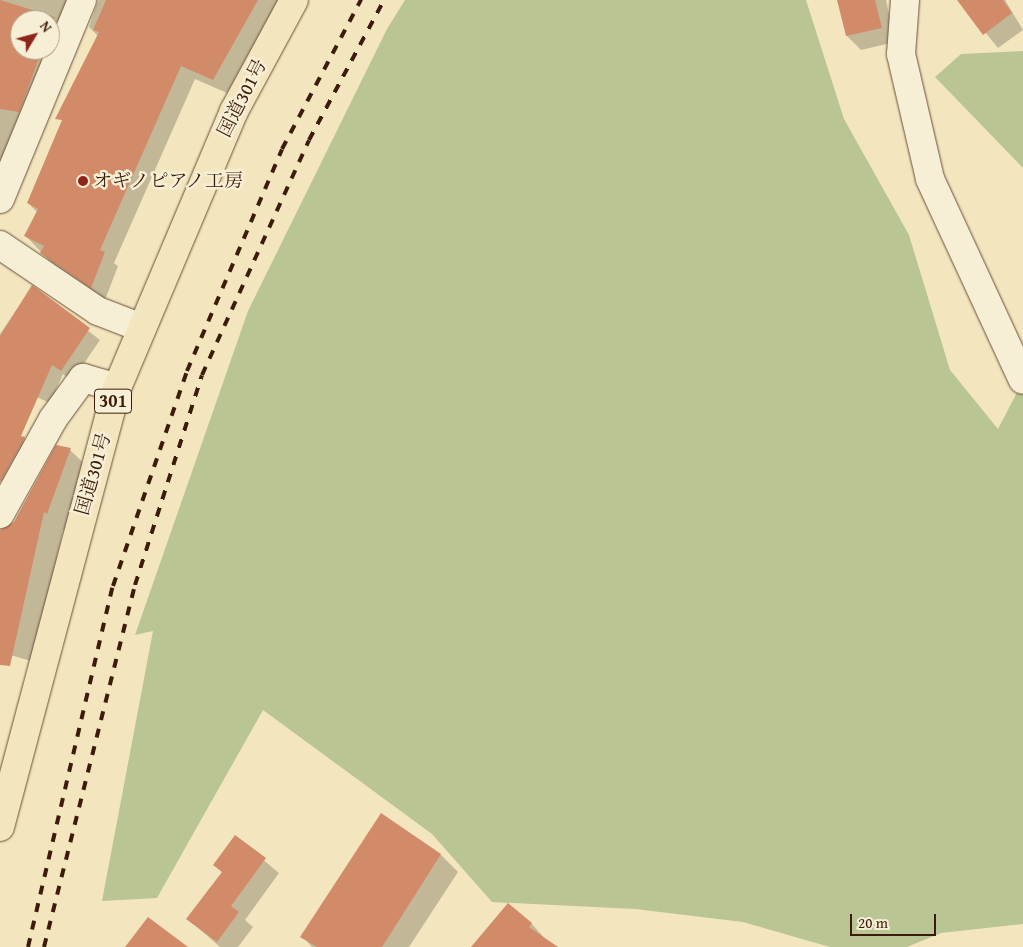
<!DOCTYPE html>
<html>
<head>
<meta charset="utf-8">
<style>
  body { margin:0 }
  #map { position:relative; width:1023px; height:947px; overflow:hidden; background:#f3e6bf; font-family:"Gentium Book Plus","Noto Serif JP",serif }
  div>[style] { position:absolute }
  .green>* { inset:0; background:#b9c593 }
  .shadow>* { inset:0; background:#0003 }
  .building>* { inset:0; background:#d28b69 }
  .roads { filter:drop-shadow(0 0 1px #6a4e38) drop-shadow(0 0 1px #6a4e38) }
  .street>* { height:28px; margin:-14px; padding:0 14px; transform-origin:14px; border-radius:14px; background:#f7efd5 }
  .secondary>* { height:28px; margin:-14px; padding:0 14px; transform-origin:14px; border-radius:14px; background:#f7efd5 }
  .highway>* { height:28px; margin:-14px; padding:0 14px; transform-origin:14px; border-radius:14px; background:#f3e6bf }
  .rail>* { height:4px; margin-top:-2px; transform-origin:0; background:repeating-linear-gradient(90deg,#3d1b0b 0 9px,transparent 0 18px) }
  .dots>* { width:14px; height:14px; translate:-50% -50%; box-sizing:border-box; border:2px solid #f7efd5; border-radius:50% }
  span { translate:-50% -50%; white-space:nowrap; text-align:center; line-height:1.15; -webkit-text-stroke:5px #f7efd5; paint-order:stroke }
  .shield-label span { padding:1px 4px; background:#f7efd5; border:1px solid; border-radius:4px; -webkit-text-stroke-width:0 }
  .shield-label { font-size:18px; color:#3d1b0b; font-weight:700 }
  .street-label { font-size:19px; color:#3d1b0b }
  .poi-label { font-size:19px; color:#3d1b0b }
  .left { translate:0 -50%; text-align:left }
  .north { position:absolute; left:10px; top:10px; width:50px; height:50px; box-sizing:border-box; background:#f7efd5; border:1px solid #ad9a84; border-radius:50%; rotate:53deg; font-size:14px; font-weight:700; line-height:20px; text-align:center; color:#3d1b0b }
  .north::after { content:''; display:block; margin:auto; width:18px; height:22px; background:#8f2418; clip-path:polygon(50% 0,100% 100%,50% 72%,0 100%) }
  .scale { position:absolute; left:850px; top:914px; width:86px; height:22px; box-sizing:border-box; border:2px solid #3d1b0b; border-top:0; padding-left:6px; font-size:15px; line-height:18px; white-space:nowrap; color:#3d1b0b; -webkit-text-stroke:4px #f7efd5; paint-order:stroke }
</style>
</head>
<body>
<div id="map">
  <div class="green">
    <div style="clip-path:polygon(405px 0,806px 0,844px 119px,909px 235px,950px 370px,998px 429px,1023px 381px,1023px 924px,941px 933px,907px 947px,830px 947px,743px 922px,635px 909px,492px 902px,432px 834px,263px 710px,157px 898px,102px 901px,153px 631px,135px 635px,248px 311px,387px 29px)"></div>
    <div style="clip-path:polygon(1023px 51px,1023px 168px,935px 77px,961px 54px)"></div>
  </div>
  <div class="shadow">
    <div style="clip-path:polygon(evenodd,0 0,95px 0,0 177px,0 0,20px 20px,50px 20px,50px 50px,20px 50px,20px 20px)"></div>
    <div style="clip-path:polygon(98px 0,285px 0,269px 18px,227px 93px,195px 79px,114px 263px,118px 266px,105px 300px,55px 267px,26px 236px,38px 213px,28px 203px,98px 36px,89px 27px)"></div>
    <div style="clip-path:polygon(838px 0,886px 0,895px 42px,861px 50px,847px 36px)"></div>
    <div style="clip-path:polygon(959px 0,1005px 0,1023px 30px,998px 48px)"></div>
    <div style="clip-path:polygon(32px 287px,100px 340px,72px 381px,63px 374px,50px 403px,0 381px,0 334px)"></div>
    <div style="clip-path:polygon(0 431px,24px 438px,38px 452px,18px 488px,0 480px)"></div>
    <div style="clip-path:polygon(70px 450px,90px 469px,66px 532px,63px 530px,34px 662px,0 652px,0 545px)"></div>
    <div style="clip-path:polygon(236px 837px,279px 873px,245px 920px,253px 927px,238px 947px,220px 947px,188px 919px,223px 873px,215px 865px)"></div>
    <div style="clip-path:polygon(440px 854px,458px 872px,409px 947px,312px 947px,302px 936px)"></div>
    <div style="clip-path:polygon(508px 905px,532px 924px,552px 947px,473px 947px)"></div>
  </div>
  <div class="building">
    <div style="clip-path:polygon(0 0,55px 17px,50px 30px,50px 20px,20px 20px,20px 50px,42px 50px,19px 112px,0 109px)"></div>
    <div style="clip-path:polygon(106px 0,258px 0,213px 80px,181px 66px,100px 250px,105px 252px,91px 288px,40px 253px,44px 246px,24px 236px,38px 209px,27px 203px,62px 120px,55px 119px,99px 32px,93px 30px)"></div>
    <div style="clip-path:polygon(837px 0,875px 0,882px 28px,846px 36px)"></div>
    <div style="clip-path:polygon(957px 0,1003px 0,1012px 13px,983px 35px)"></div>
    <div style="clip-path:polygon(32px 285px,90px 328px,61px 371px,52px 365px,21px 436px,25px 437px,0 482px,0 336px)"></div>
    <div style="clip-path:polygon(56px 445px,71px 448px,47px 514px,44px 512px,10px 666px,0 665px,0 530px,14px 522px)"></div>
    <div style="clip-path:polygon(381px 813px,441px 854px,382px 947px,317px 947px,300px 937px)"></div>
    <div style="clip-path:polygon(235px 835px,266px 858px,231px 906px,239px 912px,217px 942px,186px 919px,222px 872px,213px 865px)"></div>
    <div style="clip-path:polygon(508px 903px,532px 923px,529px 927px,558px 947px,471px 947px)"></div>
    <div style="clip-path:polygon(148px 917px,188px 947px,125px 947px)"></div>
  </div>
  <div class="roads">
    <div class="street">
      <div style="left:0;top:199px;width:215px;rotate:-67.6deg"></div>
      <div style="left:0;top:245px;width:118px;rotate:34deg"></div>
      <div style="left:98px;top:311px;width:47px;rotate:21.1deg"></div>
      <div style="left:0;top:514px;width:109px;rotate:-60.8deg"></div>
      <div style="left:53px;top:419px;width:51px;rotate:-53.8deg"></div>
      <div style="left:83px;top:378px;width:35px;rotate:16deg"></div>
    </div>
    <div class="secondary">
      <div style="left:905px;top:0;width:54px;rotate:94.2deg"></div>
      <div style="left:901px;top:54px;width:128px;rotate:76.9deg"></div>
      <div style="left:930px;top:179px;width:221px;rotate:65.2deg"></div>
    </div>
    <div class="highway">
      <div style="left:0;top:827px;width:454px;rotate:-75.1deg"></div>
      <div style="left:117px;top:388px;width:301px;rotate:-67.1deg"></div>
      <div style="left:234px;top:111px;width:126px;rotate:-61.6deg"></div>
    </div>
  </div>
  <div class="rail">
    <div style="left:28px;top:947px;width:371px;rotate:-76.8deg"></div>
    <div style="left:113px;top:586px;width:227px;rotate:-71deg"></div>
    <div style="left:187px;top:371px;width:241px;rotate:-66.8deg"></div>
    <div style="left:282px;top:149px;width:169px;rotate:-62.1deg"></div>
    <div style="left:44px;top:947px;width:373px;rotate:-75.9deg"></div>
    <div style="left:135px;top:585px;width:220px;rotate:-72.3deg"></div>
    <div style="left:202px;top:375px;width:258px;rotate:-65.5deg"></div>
    <div style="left:309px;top:140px;width:159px;rotate:-61.8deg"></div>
  </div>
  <div class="dots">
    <div style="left:83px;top:181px;background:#8f2418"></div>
  </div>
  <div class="shield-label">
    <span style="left:113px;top:401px">301</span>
  </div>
  <div class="street-label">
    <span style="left:242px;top:98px;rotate:-63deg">国道301号</span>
    <span style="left:93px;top:474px;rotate:-74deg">国道301号</span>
  </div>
  <div class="poi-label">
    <span class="left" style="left:93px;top:181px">オギノピアノ工房</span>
  </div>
  <div class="north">N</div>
  <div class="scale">20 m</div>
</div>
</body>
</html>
